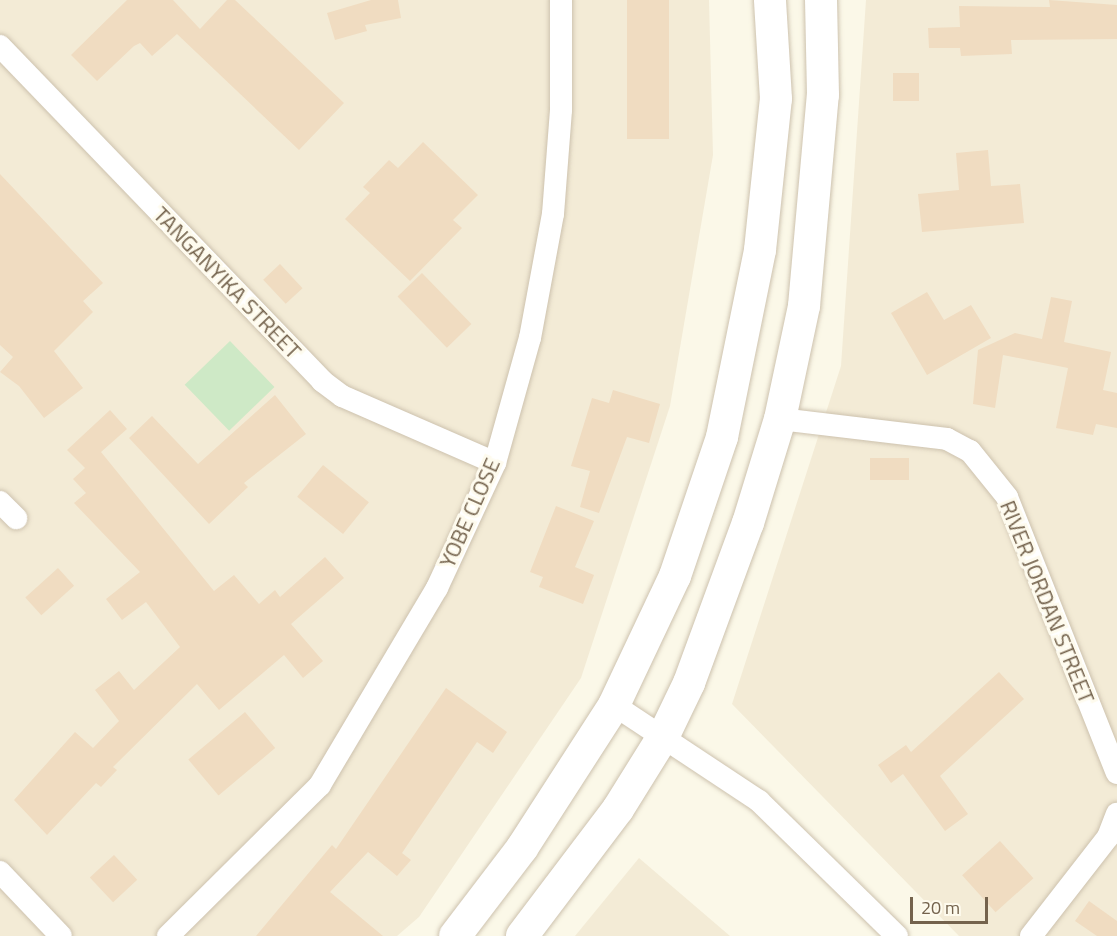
<!DOCTYPE html>
<html>
<head>
<meta charset="utf-8">
<style>
  body { margin:0 }
  #map { position:relative; width:1117px; height:936px; overflow:hidden; background:#fbf8e8; font-family:"Titillium Web",sans-serif }
  div>[style] { position:absolute }
  .residential>* { inset:0; background:#f3ebd6 }
  .green>* { inset:0; background:#cee9c6; transform-origin:0 0 }
  .building>* { inset:0; background:#f0dcc1; transform-origin:0 0 }
  .roads { filter:drop-shadow(0 0 2px #cdc2ae) drop-shadow(0 0 2px #cdc2ae) }
  .street>* { height:22px; margin:-11px; padding:0 11px; transform-origin:11px; border-radius:11px; background:#fff }
  .secondary>* { height:32px; margin:-16px; padding:0 16px; transform-origin:16px; border-radius:16px; background:#fff }
  span { translate:-50% -50%; white-space:nowrap; text-align:center; line-height:1.15; -webkit-text-stroke:6px #fefbee; paint-order:stroke }
  .street-label { font-size:22px; color:#74634d }
  .scale { position:absolute; left:910px; top:897px; width:78px; height:27px; box-sizing:border-box; border:3px solid #74634d; border-top:0; padding-left:8px; font-size:18px; line-height:21px; white-space:nowrap; color:#74634d; -webkit-text-stroke:4px #fefbee; paint-order:stroke }
</style>
</head>
<body>
<div id="map">
  <div class="residential">
    <div style="clip-path:polygon(0 0,709px 0,713px 155px,670px 406px,581px 678px,419px 917px,397px 936px,0 936px)"></div>
    <div style="clip-path:polygon(866px 0,1117px 0,1117px 936px,959px 936px,732px 704px,841px 366px)"></div>
    <div style="clip-path:polygon(639px 858px,730px 936px,575px 936px)"></div>
  </div>
  <div class="green">
    <div style="left:230px;top:341px;width:64px;height:63px;rotate:46deg"></div>
  </div>
  <div class="building">
    <div style="clip-path:polygon(127px 0,173px 0,200px 29px,227px 0,235px 0,344px 103px,299px 150px,177px 34px,152px 56px,140px 43px,134px 46px,97px 81px,71px 55px)"></div>
    <div style="clip-path:polygon(371px 0,398px 0,401px 18px,365px 25px,367px 31px,335px 40px,327px 13px)"></div>
    <div style="left:627px;top:0;width:42px;height:139px"></div>
    <div style="clip-path:polygon(1049px 0,1117px 5px,1117px 39px,1011px 40px,1012px 54px,961px 56px,960px 48px,929px 48px,928px 28px,960px 27px,959px 6px,1050px 7px)"></div>
    <div style="left:893px;top:73px;width:26px;height:28px"></div>
    <div style="clip-path:polygon(423px 142px,478px 195px,453px 220px,462px 228px,410px 281px,345px 219px,370px 193px,363px 187px,389px 160px,398px 168px)"></div>
    <div style="clip-path:polygon(988px 150px,991px 186px,1020px 184px,1024px 223px,922px 232px,918px 194px,959px 190px,956px 153px)"></div>
    <div style="clip-path:polygon(0 174px,103px 283px,83px 301px,93px 312px,54px 351px,83px 388px,44px 418px,19px 386px,0 372px,13px 357px,0 345px)"></div>
    <div style="left:280px;top:264px;width:33px;height:23px;rotate:47deg"></div>
    <div style="left:422px;top:273px;width:71px;height:34px;rotate:46deg"></div>
    <div style="clip-path:polygon(927px 292px,944px 320px,971px 305px,991px 338px,927px 375px,891px 313px)"></div>
    <div style="clip-path:polygon(1051px 297px,1072px 301px,1064px 342px,1111px 352px,1103px 390px,1117px 393px,1117px 428px,1096px 424px,1093px 435px,1056px 428px,1068px 368px,1003px 355px,995px 408px,973px 404px,978px 350px,1015px 333px,1042px 339px)"></div>
    <div style="clip-path:polygon(613px 390px,660px 404px,649px 443px,627px 437px,599px 513px,580px 507px,590px 471px,571px 466px,592px 398px,609px 403px)"></div>
    <div style="clip-path:polygon(275px 395px,306px 434px,244px 483px,248px 487px,209px 524px,129px 438px,152px 416px,198px 464px)"></div>
    <div style="clip-path:polygon(110px 410px,127px 429px,101px 452px,214px 591px,234px 575px,259px 604px,275px 590px,280px 597px,325px 557px,344px 578px,291px 624px,323px 661px,303px 678px,284px 655px,219px 710px,197px 684px,113px 767px,117px 770px,101px 787px,96px 783px,47px 835px,14px 800px,75px 732px,93px 748px,119px 721px,95px 690px,119px 671px,134px 690px,180px 647px,146px 602px,122px 620px,106px 599px,140px 572px,74px 503px,86px 493px,73px 479px,85px 468px,67px 450px)"></div>
    <div style="left:870px;top:458px;width:39px;height:22px"></div>
    <div style="left:323px;top:465px;width:59px;height:41px;rotate:39deg"></div>
    <div style="clip-path:polygon(556px 506px,594px 521px,575px 567px,594px 575px,583px 604px,539px 587px,543px 577px,530px 572px)"></div>
    <div style="left:58px;top:568px;width:24px;height:44px;rotate:48deg"></div>
    <div style="clip-path:polygon(999px 672px,1024px 699px,940px 776px,968px 814px,945px 831px,903px 774px,891px 783px,878px 765px,906px 745px,911px 752px)"></div>
    <div style="clip-path:polygon(446px 688px,507px 732px,493px 753px,477px 742px,402px 853px,411px 860px,397px 876px,368px 852px,330px 892px,383px 936px,256px 936px,332px 845px,336px 849px)"></div>
    <div style="left:245px;top:712px;width:47px;height:74px;rotate:50deg"></div>
    <div style="left:1000px;top:841px;width:50px;height:51px;rotate:48deg"></div>
    <div style="left:114px;top:855px;width:34px;height:33px;rotate:47deg"></div>
    <div style="clip-path:polygon(1089px 901px,1117px 921px,1117px 936px,1097px 936px,1075px 921px)"></div>
  </div>
  <div class="roads">
    <div class="street">
      <div style="left:0;top:46px;width:465px;rotate:46.1deg"></div>
      <div style="left:322px;top:381px;width:25px;rotate:37deg"></div>
      <div style="left:342px;top:396px;width:167px;rotate:23.6deg"></div>
      <div style="left:780px;top:419px;width:168px;rotate:6.8deg"></div>
      <div style="left:947px;top:439px;width:26px;rotate:28deg"></div>
      <div style="left:970px;top:451px;width:59px;rotate:51.2deg"></div>
      <div style="left:1007px;top:497px;width:297px;rotate:68.3deg"></div>
      <div style="left:0;top:502px;width:23px;rotate:45deg"></div>
      <div style="left:614px;top:705px;width:174px;rotate:33.5deg"></div>
      <div style="left:759px;top:801px;width:193px;rotate:44.4deg"></div>
      <div style="left:0;top:872px;width:88px;rotate:46.4deg"></div>
      <div style="left:168px;top:936px;width:214px;rotate:-44.8deg"></div>
      <div style="left:320px;top:785px;width:229px;rotate:-59.3deg"></div>
      <div style="left:437px;top:588px;width:138px;rotate:-65.1deg"></div>
      <div style="left:495px;top:463px;width:130px;rotate:-74.4deg"></div>
      <div style="left:530px;top:338px;width:126px;rotate:-79.5deg"></div>
      <div style="left:553px;top:214px;width:104px;rotate:-85.6deg"></div>
      <div style="left:561px;top:110px;width:110px;rotate:-90deg"></div>
      <div style="left:1031px;top:936px;width:125px;rotate:-52.1deg"></div>
      <div style="left:1108px;top:837px;width:25px;rotate:-69deg"></div>
    </div>
    <div class="secondary">
      <div style="left:455px;top:936px;width:111px;rotate:-52.7deg"></div>
      <div style="left:522px;top:848px;width:170px;rotate:-57.2deg"></div>
      <div style="left:614px;top:705px;width:143px;rotate:-64.7deg"></div>
      <div style="left:675px;top:576px;width:147px;rotate:-71.3deg"></div>
      <div style="left:722px;top:437px;width:191px;rotate:-78.5deg"></div>
      <div style="left:760px;top:250px;width:152px;rotate:-84deg"></div>
      <div style="left:776px;top:99px;width:99px;rotate:-93.5deg"></div>
      <div style="left:522px;top:936px;width:159px;rotate:-52.9deg"></div>
      <div style="left:618px;top:809px;width:87px;rotate:-58.1deg"></div>
      <div style="left:664px;top:735px;width:58px;rotate:-64.3deg"></div>
      <div style="left:689px;top:683px;width:171px;rotate:-69.8deg"></div>
      <div style="left:748px;top:523px;width:109px;rotate:-72.9deg"></div>
      <div style="left:780px;top:419px;width:116px;rotate:-78deg"></div>
      <div style="left:804px;top:306px;width:212px;rotate:-84.9deg"></div>
      <div style="left:823px;top:95px;width:95px;rotate:-91.2deg"></div>
    </div>
  </div>
  <div class="street-label">
    <span style="left:227px;top:283px;rotate:46deg">TANGANYIKA STREET</span>
    <span style="left:470px;top:513px;rotate:-66deg">YOBE CLOSE</span>
    <span style="left:1047px;top:602px;rotate:68deg">RIVER JORDAN STREET</span>
  </div>
  <div class="scale">20 m</div>
</div>
</body>
</html>
